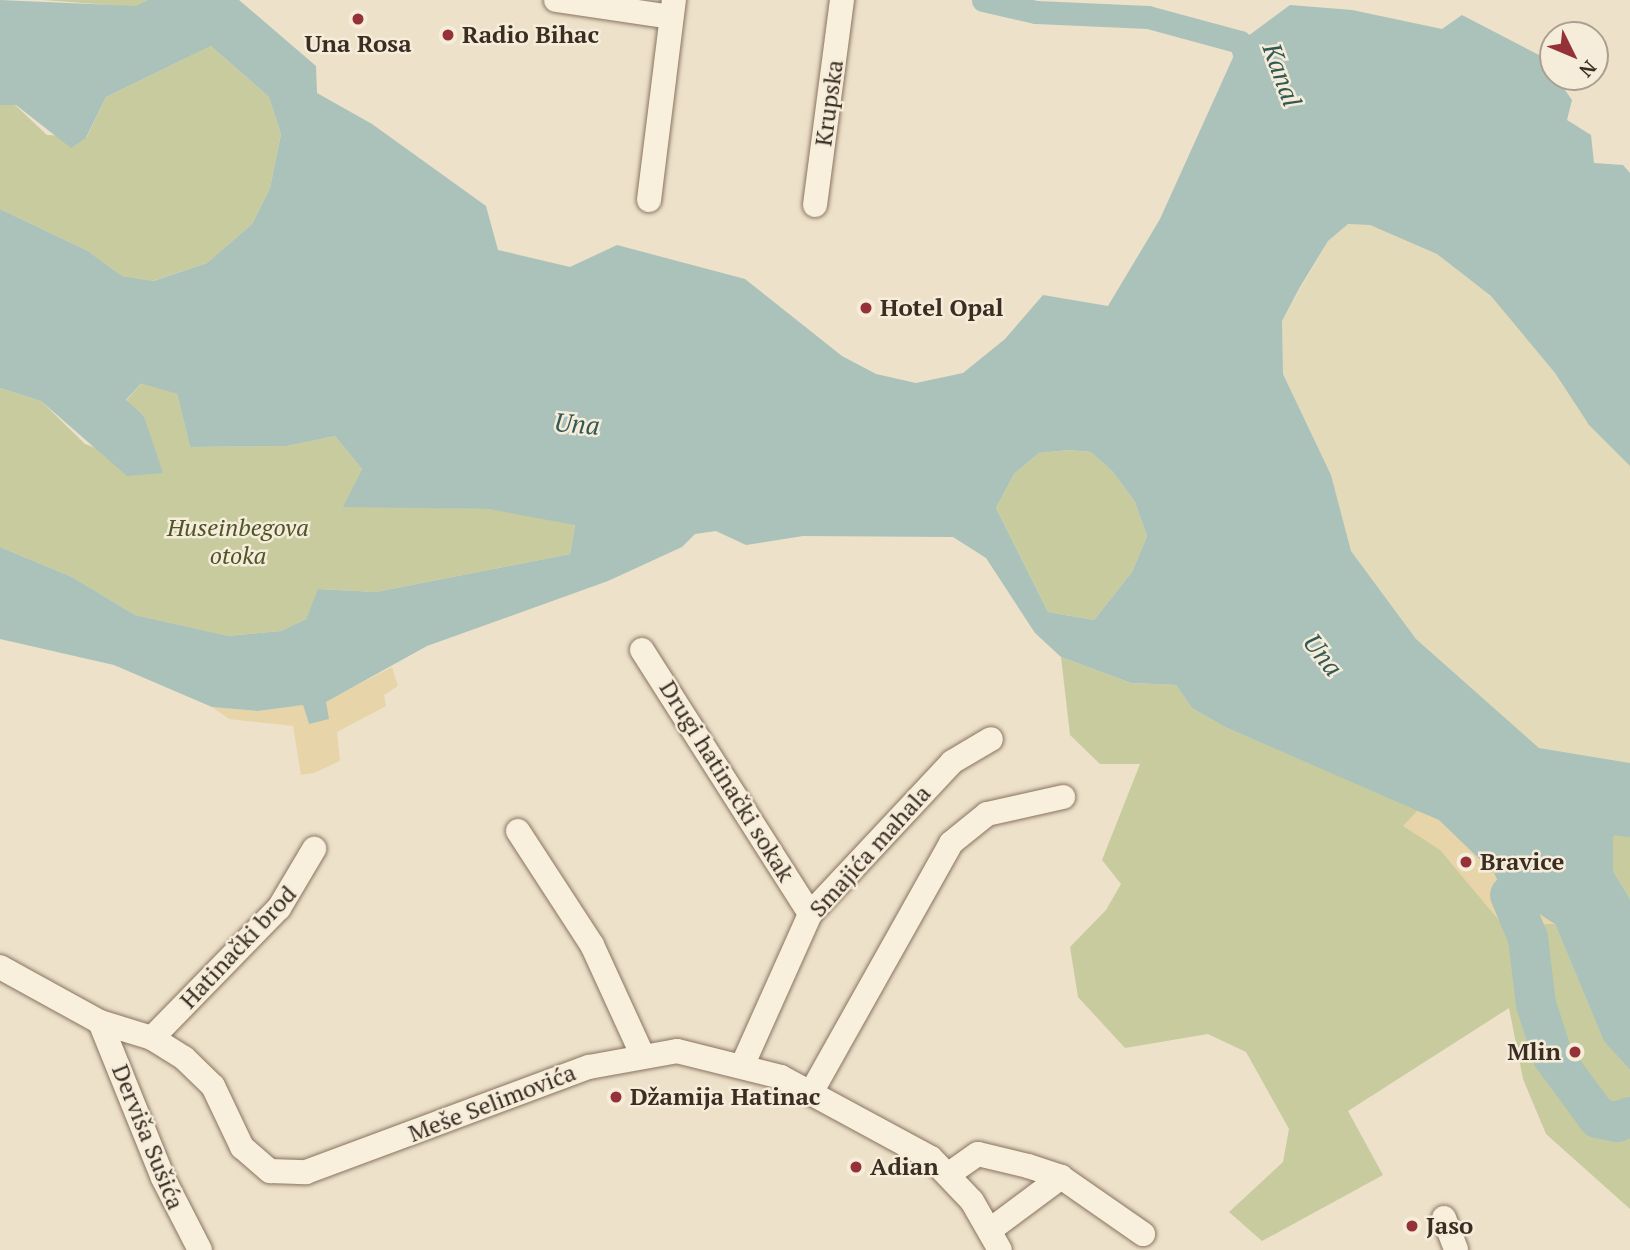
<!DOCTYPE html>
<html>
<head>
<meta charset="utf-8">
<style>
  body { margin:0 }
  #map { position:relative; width:1630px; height:1250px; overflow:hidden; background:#ede1ca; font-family:"PT Serif",serif }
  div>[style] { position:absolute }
  .farmland>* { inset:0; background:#e2dab8 }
  .green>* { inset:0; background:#c8cb9e }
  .sand>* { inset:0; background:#e7d4a9 }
  .water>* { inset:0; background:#aac2ba }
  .canal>* { height:23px; margin:-11.5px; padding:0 11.5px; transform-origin:11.5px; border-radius:11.5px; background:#aac2ba }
  .river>* { height:40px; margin:-20px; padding:0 20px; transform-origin:20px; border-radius:20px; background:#aac2ba }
  .roads { filter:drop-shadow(0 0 2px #89745f) drop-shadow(0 0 2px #89745f) }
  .street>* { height:24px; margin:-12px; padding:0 12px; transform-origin:12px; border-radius:12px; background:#f8efdd }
  .dots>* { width:19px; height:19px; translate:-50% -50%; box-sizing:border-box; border:4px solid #f5ecda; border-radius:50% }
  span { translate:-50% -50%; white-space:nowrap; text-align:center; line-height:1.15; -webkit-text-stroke:5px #f5ecda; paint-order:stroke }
  .poi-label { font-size:24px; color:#3b2d22; font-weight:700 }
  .left { translate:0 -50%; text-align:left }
  .right { translate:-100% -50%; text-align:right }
  .street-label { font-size:24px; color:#3b2d22 }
  .park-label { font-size:24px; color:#4d5629; font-style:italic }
  .water-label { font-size:26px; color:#325955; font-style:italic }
  .north { position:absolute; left:1539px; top:21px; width:70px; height:70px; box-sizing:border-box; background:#f5ecda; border:2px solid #aba090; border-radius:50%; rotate:133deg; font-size:19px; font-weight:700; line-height:28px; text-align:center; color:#3b2d22 }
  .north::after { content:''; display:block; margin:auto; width:24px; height:32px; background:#953237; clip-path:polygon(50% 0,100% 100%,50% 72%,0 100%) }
</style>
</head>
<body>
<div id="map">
  <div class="farmland">
    <div style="clip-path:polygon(1348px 224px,1370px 225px,1437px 254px,1491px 296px,1555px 373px,1589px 425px,1630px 466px,1630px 763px,1539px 748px,1416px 639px,1351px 551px,1331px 475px,1283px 374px,1282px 321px,1328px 241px)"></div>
  </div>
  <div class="green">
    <div style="clip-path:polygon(43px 0,148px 0,136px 7px)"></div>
    <div style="clip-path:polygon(211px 46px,269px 97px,281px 134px,270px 188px,252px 224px,207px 263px,152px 281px,122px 276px,88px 251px,0 209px,0 105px,15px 105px,47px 135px,87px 137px,106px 97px)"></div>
    <div style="clip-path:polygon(171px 366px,190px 447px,287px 446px,335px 436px,362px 469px,344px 506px,488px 509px,547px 517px,575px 524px,570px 554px,376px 592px,319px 589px,306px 619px,281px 631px,227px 636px,135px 615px,72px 577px,0 547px,0 388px,41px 401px,85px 444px,162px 473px,144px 416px,126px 401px,145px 379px)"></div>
    <div style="clip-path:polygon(1069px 450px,1091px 452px,1113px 472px,1135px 502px,1147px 536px,1132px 572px,1094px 620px,1048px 612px,996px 508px,1014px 474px,1039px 453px)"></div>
    <div style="clip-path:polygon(1061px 657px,1131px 683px,1176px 685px,1192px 708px,1225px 727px,1439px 819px,1555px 924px,1604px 1040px,1630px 1070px,1630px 1209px,1546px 1134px,1523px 1079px,1509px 1008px,1348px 1111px,1383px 1175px,1262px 1241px,1229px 1212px,1283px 1162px,1289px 1129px,1246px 1052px,1208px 1034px,1125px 1048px,1078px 997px,1070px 947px,1106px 910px,1121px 884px,1102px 860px,1140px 764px,1100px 764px,1070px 735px)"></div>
    <div style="clip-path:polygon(1630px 799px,1630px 899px,1613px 871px,1613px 837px)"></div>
  </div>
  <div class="sand">
    <div style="clip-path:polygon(392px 667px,398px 686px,384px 695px,386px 706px,337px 732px,340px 761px,314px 773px,301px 775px,293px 726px,229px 719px,212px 707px,258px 711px,303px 705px,309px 724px,325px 702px)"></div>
    <div style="clip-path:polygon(1417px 811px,1439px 819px,1494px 873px,1503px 890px,1555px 924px,1502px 924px,1440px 850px,1403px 826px)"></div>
  </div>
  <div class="water">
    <div style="clip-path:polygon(evenodd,0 0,136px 6px,148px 0,239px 0,316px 66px,317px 93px,372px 124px,486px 206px,498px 250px,570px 267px,617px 245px,745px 279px,842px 356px,876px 374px,916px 383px,963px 373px,1005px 339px,1043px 295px,1108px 306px,1160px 219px,1240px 42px,1290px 5px,1352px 10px,1442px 29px,1462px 15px,1541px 56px,1572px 100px,1567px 120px,1591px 135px,1594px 163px,1623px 165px,1630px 173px,1630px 466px,1589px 425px,1555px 373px,1491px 296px,1437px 254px,1370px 225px,1348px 224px,1328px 241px,1300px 287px,1282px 321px,1283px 374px,1331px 475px,1351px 551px,1416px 639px,1539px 748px,1630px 763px,1630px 799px,1613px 838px,1613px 871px,1630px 899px,1630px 1070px,1604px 1041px,1555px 924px,1503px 890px,1494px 873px,1439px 820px,1225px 727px,1192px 708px,1176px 685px,1131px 683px,1061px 657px,1035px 633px,986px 558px,953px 537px,803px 536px,746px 545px,716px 531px,695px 534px,682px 547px,608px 581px,427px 646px,326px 702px,329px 719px,309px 724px,303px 705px,258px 711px,212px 707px,114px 665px,0 639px,0 547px,72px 577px,135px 615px,228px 636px,281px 631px,306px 619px,318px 589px,376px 592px,570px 554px,575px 525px,488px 509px,343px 507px,362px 469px,335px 436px,287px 446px,190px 447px,171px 367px,145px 379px,126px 400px,144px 416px,163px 473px,127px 476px,41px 401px,0 388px,0 209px,88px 251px,122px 276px,153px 281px,207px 263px,252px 224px,270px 188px,281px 134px,269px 97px,211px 46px,106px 97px,86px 138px,71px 148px,16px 105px,0 105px,0 0,1069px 450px,1091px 452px,1113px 472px,1135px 502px,1147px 536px,1132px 572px,1094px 620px,1048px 612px,996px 508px,1014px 474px,1039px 453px,1069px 450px)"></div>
  </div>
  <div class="canal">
    <div style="left:983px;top:0;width:54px;rotate:12.8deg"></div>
    <div style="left:1036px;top:12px;width:112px;rotate:2.6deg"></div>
    <div style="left:1148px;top:17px;width:95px;rotate:15.2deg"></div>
    <div style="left:1240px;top:42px;width:30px;rotate:70deg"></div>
  </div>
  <div class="river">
    <div style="left:111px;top:354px;width:120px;rotate:16deg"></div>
    <div style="left:1565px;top:808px;width:66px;rotate:7.9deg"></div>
    <div style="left:1510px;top:895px;width:47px;rotate:67.3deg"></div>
    <div style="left:1528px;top:938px;width:66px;rotate:83.1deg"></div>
    <div style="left:1536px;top:1004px;width:56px;rotate:72.2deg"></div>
    <div style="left:1553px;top:1057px;width:76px;rotate:53.6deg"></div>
    <div style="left:1598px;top:1118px;width:19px;rotate:12deg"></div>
    <div style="left:1617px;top:1122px;width:14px;rotate:-21deg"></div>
  </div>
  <div class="roads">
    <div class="street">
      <div style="left:556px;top:0;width:116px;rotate:8.4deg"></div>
      <div style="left:649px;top:200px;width:202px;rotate:-82.9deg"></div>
      <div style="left:815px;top:205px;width:207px;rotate:-82.5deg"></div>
      <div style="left:642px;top:650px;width:313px;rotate:57.5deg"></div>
      <div style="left:518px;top:831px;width:136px;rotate:57deg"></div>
      <div style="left:592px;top:945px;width:120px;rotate:65.4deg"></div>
      <div style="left:0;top:967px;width:114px;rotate:28.8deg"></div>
      <div style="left:100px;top:1022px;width:54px;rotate:17.1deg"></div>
      <div style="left:152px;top:1038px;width:38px;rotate:32deg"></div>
      <div style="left:184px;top:1058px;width:40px;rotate:44deg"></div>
      <div style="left:213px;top:1086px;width:68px;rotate:64.6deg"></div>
      <div style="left:242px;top:1147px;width:37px;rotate:41deg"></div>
      <div style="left:270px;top:1171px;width:36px;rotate:2deg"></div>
      <div style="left:306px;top:1172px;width:302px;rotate:-20.4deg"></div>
      <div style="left:589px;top:1067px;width:89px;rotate:-10.3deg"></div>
      <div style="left:677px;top:1051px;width:107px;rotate:14deg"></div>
      <div style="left:781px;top:1077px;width:170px;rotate:28.4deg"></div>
      <div style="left:931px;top:1158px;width:59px;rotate:46.4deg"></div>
      <div style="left:972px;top:1201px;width:56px;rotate:60.3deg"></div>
      <div style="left:100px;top:1022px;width:168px;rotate:68deg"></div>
      <div style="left:163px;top:1178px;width:81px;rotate:62.8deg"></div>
      <div style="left:152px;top:1038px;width:182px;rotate:-45.7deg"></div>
      <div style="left:279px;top:908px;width:69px;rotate:-59.3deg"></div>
      <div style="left:743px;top:1064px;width:164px;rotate:-65.9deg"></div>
      <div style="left:810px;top:914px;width:208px;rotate:-46.9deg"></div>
      <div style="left:952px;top:762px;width:45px;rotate:-30.5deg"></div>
      <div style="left:812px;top:1091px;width:284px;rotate:-60.7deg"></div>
      <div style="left:951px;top:843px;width:46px;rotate:-38.9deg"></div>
      <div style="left:987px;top:814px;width:78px;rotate:-12.6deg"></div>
      <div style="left:949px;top:1174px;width:35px;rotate:-35deg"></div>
      <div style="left:978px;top:1154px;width:51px;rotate:13.5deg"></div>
      <div style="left:1028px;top:1166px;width:35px;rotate:18deg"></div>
      <div style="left:1061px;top:1177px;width:100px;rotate:34.8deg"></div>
      <div style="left:1444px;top:1218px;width:34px;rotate:69deg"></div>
      <div style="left:990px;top:1230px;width:89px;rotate:-36.7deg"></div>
    </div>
  </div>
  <div class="dots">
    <div style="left:358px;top:19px;background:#953237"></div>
    <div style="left:448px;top:35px;background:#953237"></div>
    <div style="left:866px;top:308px;background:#953237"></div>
    <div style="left:1466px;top:862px;background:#953237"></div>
    <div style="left:1575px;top:1052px;background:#953237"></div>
    <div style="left:616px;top:1097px;background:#953237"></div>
    <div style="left:856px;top:1167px;background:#953237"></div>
    <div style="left:1412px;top:1226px;background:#953237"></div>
  </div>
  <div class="poi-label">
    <span class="left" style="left:462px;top:35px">Radio Bihac</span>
    <span style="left:358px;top:44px">Una Rosa</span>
    <span class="left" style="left:880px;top:308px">Hotel Opal</span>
    <span class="left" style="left:1480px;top:862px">Bravice</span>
    <span class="right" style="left:1561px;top:1052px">Mlin</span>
    <span class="left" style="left:630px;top:1097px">Džamija Hatinac</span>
    <span class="left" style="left:870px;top:1167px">Adian</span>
    <span class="left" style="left:1426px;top:1226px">Jaso</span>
  </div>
  <div class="street-label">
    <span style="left:829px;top:103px;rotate:-82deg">Krupska</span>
    <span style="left:727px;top:781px;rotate:58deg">Drugi hatinački sokak</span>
    <span style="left:870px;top:851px;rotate:-48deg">Smajića mahala</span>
    <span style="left:238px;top:947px;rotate:-47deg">Hatinački brod</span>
    <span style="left:492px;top:1103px;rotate:-21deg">Meše Selimovića</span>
    <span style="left:148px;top:1137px;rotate:68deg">Derviša Sušića</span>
  </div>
  <div class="park-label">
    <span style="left:238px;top:542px">Huseinbegova<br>otoka</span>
  </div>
  <div class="water-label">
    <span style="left:1282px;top:75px;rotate:70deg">Kanal</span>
    <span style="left:577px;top:424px;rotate:5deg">Una</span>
    <span style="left:1323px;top:655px;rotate:52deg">Una</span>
  </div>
  <div class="north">N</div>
</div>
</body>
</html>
